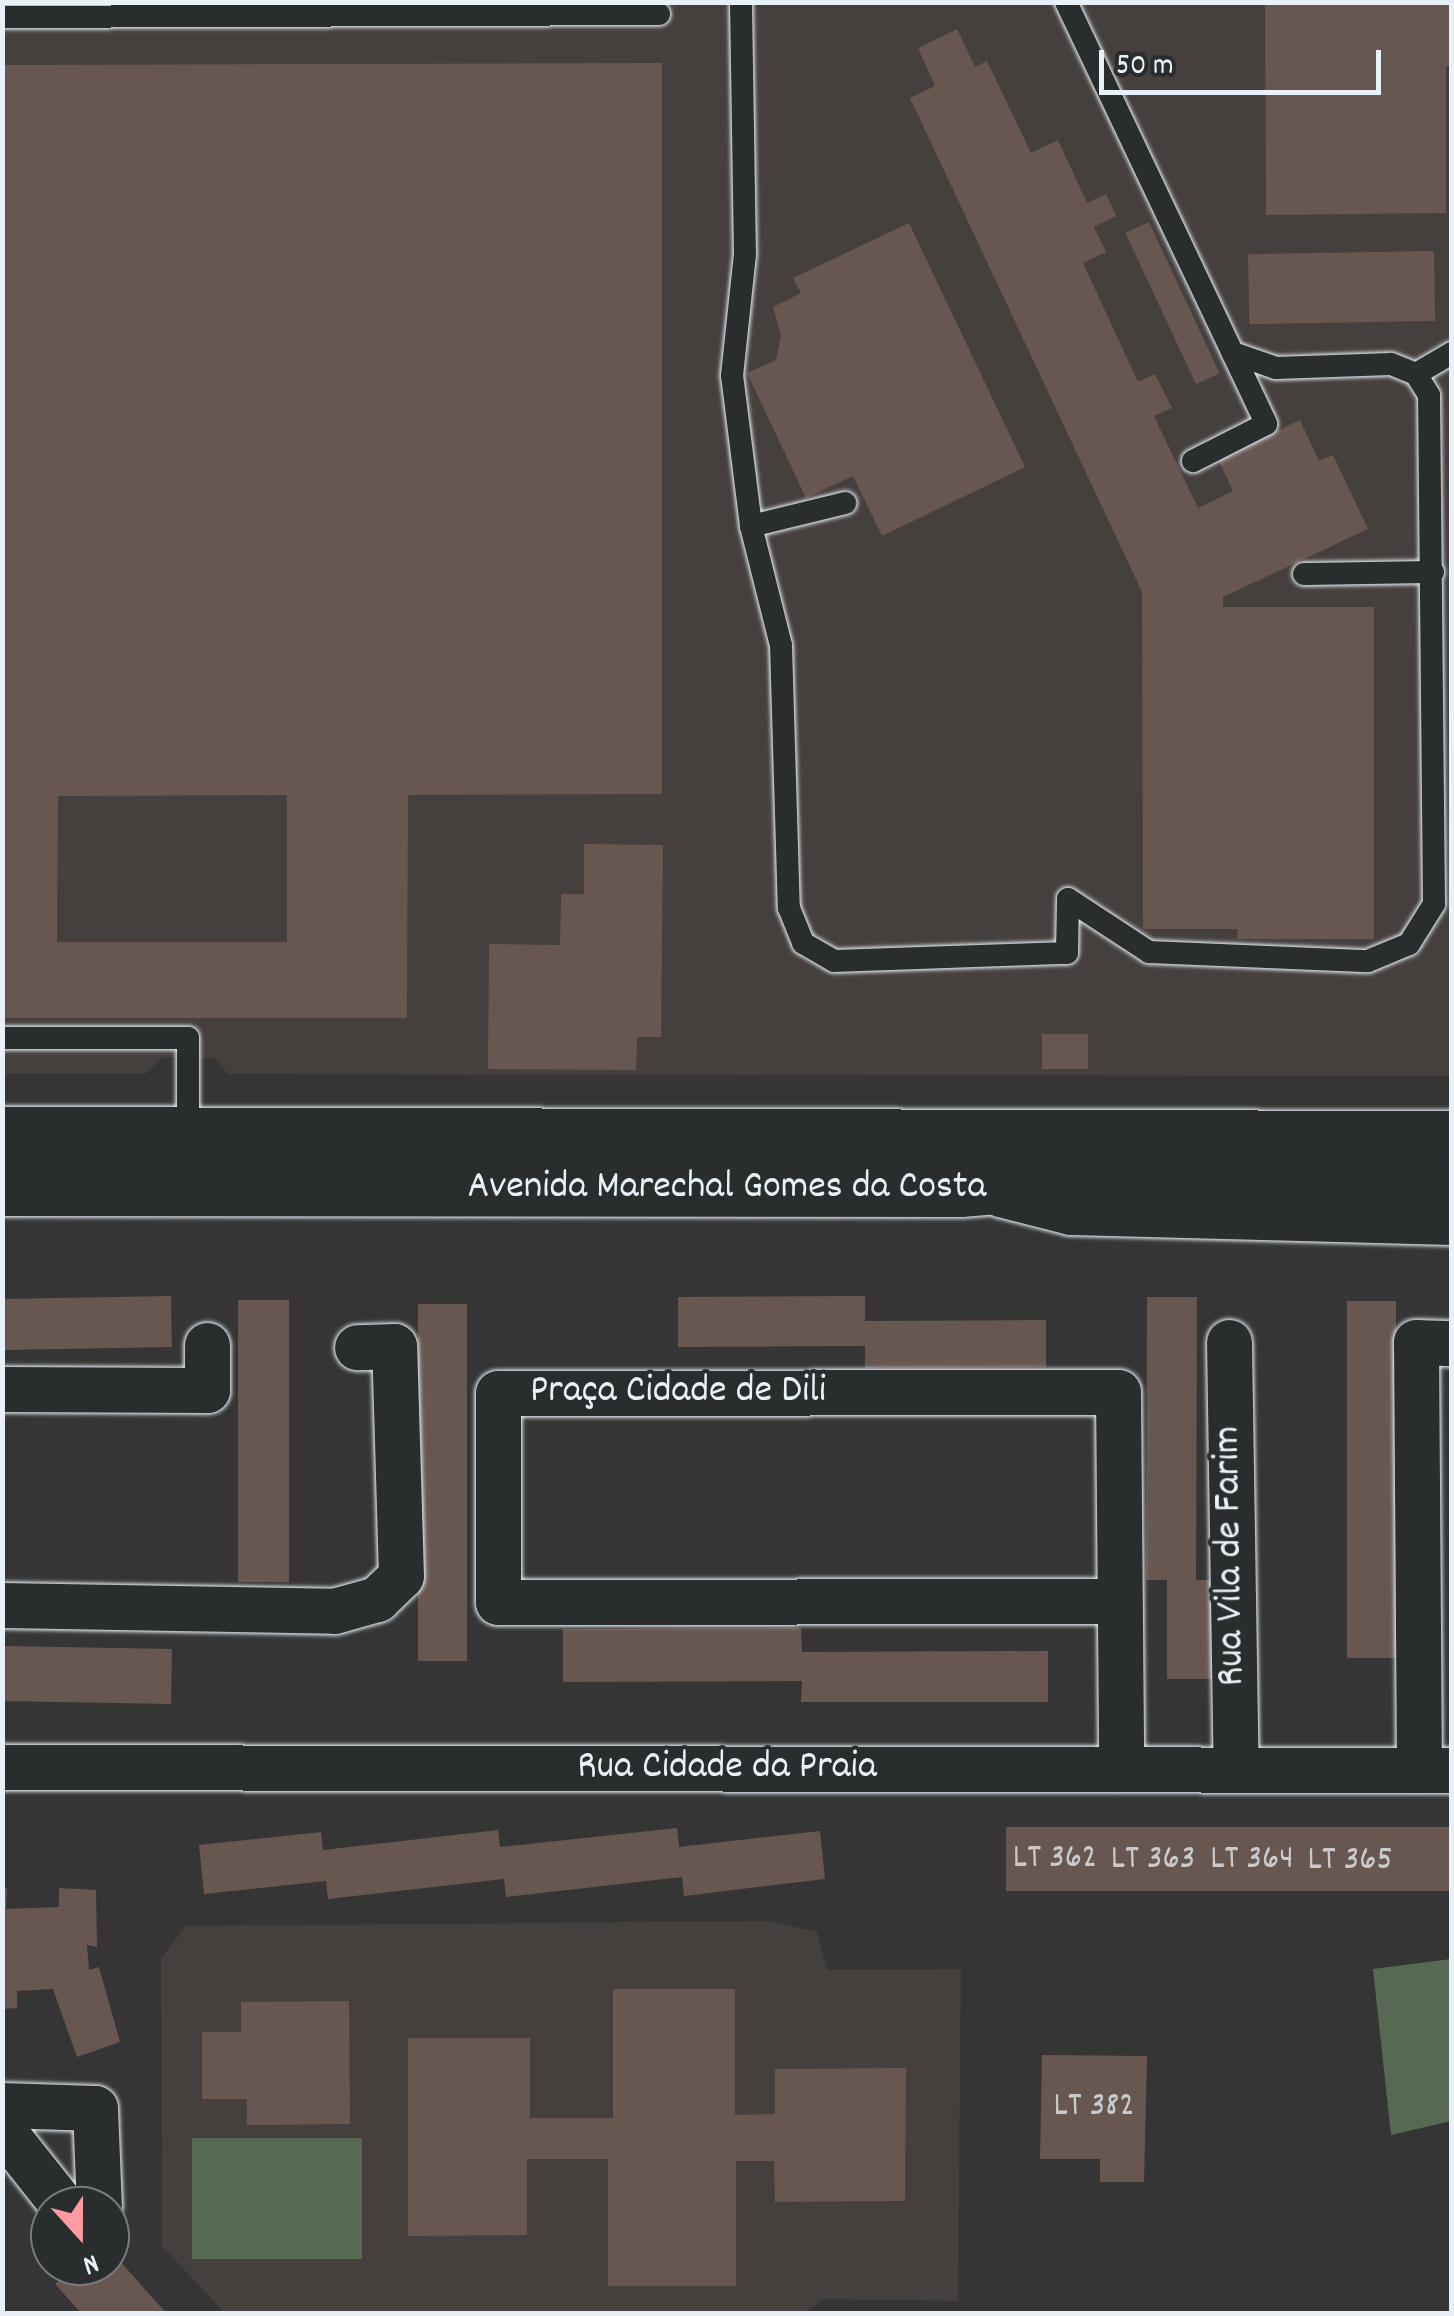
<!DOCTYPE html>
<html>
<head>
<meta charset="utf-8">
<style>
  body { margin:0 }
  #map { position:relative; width:1454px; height:2316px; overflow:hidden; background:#363535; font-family:Dekko,sans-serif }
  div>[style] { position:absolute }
  .built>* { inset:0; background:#453f3d }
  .green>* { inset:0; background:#586953; transform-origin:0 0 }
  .building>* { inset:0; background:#685750; transform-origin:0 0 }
  .roads { filter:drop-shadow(0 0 2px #e8f1f8) drop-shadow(0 0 2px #e8f1f8) }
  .service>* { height:22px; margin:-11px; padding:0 11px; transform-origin:11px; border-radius:11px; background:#2a2d2e }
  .minor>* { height:45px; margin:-22.5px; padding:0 22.5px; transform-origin:22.5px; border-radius:22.5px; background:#2a2d2e }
  .primary>* { height:55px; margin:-27.5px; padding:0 27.5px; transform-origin:27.5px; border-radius:27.5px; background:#2a2d2e }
  .trunk>* { height:55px; margin:-27.5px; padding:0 27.5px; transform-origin:27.5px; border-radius:27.5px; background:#2a2d2e }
  span { translate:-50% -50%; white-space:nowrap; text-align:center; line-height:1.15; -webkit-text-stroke:8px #2a2d2e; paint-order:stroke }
  .number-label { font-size:35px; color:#c8cace }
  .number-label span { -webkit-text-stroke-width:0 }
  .street-label { font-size:40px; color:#e8f1f8 }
  .frame { position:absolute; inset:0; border:5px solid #e8f1f8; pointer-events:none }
  .north { position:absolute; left:30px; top:2186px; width:100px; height:100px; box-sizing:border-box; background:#2a2d2e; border:2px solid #767b7f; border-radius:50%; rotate:159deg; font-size:28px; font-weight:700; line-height:40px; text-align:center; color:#e8f1f8 }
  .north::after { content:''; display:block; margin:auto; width:35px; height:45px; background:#ff9aa2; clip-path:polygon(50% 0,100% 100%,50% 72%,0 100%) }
  .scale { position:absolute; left:1099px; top:50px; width:282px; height:45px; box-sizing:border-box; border:5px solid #e8f1f8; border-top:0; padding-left:12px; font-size:30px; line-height:35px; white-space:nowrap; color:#e8f1f8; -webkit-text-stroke:8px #2a2d2e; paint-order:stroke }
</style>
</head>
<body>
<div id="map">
  <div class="built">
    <div style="clip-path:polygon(3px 3px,1451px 3px,1451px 1076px,228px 1074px,214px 1058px,163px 1057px,145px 1074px,3px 1074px)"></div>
    <div style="clip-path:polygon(769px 1921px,817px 1932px,827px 1970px,961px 1969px,958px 2301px,823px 2299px,803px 2314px,225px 2313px,162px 2246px,161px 1958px,186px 1926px)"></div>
  </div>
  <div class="green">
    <div style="clip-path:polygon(1451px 1959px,1451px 2121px,1391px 2135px,1373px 1969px)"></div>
    <div style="left:192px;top:2138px;width:170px;height:121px"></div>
  </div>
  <div class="building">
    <div style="clip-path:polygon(1265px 2px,1452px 2px,1452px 66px,1446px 66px,1446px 213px,1266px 215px)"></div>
    <div style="clip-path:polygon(957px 29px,975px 67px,987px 61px,1031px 153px,1058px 140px,1087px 203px,1106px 194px,1116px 216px,1094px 227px,1106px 252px,1083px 263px,1138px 382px,1155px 374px,1172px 408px,1154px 416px,1198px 508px,1233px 491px,1218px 459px,1300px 420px,1319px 461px,1333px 455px,1368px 529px,1223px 597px,1223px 607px,1374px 607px,1374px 939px,1237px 939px,1238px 929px,1143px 929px,1142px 592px,910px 98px,935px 86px,918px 48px)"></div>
    <div style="clip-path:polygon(evenodd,662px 63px,662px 794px,408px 795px,407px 1018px,2px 1018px,2px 65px,662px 63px,287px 795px,287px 942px,57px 942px,58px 796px,287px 795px)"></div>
    <div style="left:1149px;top:222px;width:167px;height:26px;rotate:65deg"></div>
    <div style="clip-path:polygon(909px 223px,1025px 467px,882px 536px,853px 476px,806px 498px,747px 373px,776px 360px,781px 336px,773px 307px,801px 293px,793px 278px)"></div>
    <div style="left:1434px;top:251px;width:70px;height:186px;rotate:89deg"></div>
    <div style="clip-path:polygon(584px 844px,663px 845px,661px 1037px,637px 1037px,636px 1070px,488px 1069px,489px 944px,560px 945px,561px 894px,584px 894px)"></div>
    <div style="left:1088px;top:1034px;width:35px;height:46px;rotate:90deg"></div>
    <div style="left:171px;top:1296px;width:51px;height:169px;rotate:89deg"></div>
    <div style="clip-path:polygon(865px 1296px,865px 1321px,1046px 1320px,1046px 1367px,865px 1368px,865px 1346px,678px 1347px,678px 1297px)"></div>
    <div style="clip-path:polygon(1147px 1297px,1197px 1297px,1196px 1580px,1215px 1580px,1215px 1679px,1167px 1679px,1167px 1580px,1146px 1580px)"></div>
    <div style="left:238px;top:1300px;width:51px;height:282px"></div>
    <div style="left:1396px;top:1301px;width:357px;height:49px;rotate:90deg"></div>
    <div style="left:467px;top:1304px;width:357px;height:49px;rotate:90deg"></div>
    <div style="clip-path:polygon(801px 1628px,802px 1652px,1048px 1651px,1048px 1702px,801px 1702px,802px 1681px,563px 1682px,563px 1629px)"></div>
    <div style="left:172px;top:1649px;width:55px;height:170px;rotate:91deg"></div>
    <div style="left:1006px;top:1827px;width:446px;height:64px"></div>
    <div style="clip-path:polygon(677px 1828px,679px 1847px,820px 1831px,825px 1879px,684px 1896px,682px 1877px,506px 1897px,504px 1879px,328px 1899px,326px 1881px,204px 1894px,199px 1845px,321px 1832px,323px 1850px,498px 1830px,500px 1847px)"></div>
    <div style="clip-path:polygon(2px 1888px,7px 1889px,6px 1909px,59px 1907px,59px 1888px,96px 1890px,97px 1947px,87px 1945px,89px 1970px,99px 1967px,120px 2042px,77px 2057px,53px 1989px,17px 1991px,17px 2008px,2px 2009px)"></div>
    <div style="clip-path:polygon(613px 1989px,735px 1989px,735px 2115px,775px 2114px,775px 2069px,906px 2068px,905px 2201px,775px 2202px,774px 2161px,736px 2161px,736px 2286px,608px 2286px,608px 2159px,527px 2159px,527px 2235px,408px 2236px,408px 2038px,530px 2038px,530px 2118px,613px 2118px)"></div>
    <div style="clip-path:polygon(349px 2001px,350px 2124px,247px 2125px,247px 2099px,202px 2099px,202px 2032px,241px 2032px,241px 2002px)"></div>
    <div style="clip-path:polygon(1042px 2055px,1147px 2056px,1144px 2182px,1100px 2182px,1100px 2159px,1040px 2159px)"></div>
    <div style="clip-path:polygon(110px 2250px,167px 2314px,82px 2314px,55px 2284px,76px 2266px,110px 2266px)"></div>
  </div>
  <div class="roads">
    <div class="service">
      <div style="left:741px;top:2px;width:252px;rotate:89.1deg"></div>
      <div style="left:745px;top:254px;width:122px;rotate:96.1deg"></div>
      <div style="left:732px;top:375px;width:152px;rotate:82.8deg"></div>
      <div style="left:751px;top:526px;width:123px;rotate:75.9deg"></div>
      <div style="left:781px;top:645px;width:263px;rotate:88.3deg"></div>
      <div style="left:789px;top:908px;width:38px;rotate:68deg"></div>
      <div style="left:803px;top:943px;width:36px;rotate:30deg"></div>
      <div style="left:834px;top:961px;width:233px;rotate:-2deg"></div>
      <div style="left:1067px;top:953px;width:54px;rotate:-88.9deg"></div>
      <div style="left:1068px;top:899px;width:97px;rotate:33.2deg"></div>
      <div style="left:1149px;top:952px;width:219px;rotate:2.4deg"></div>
      <div style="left:1368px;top:961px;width:44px;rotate:-22.5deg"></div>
      <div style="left:1409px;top:944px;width:47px;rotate:-58deg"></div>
      <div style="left:1434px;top:904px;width:509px;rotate:-90.56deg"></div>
      <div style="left:1429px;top:395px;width:25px;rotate:-122deg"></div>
      <div style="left:1416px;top:374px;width:27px;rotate:-158deg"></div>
      <div style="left:1391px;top:364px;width:115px;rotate:178deg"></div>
      <div style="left:1276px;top:368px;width:46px;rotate:-160.8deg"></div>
      <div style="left:1066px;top:2px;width:467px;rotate:64.6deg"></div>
      <div style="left:1266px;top:424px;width:82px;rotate:153.1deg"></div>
      <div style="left:2px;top:17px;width:657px;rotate:-0.26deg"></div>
      <div style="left:1416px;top:374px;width:42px;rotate:-30.3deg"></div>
      <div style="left:751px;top:526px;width:97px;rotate:-13.7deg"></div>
      <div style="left:1304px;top:574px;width:129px;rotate:-0.9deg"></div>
      <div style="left:2px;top:1038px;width:186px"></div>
      <div style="left:188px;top:1038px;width:96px;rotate:90deg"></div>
    </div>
    <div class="minor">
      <div style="left:1229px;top:1342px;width:427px;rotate:89.1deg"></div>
      <div style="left:2px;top:1389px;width:205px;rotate:0.3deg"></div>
      <div style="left:207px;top:1390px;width:45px;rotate:-90deg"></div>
      <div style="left:1118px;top:1601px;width:620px;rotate:179.91deg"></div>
      <div style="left:498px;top:1602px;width:209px;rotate:-90deg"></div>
      <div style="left:498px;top:1393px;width:620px;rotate:-0.09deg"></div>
      <div style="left:1118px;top:1392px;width:377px;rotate:89.5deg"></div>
      <div style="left:2px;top:1605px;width:332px;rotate:1deg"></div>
      <div style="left:334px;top:1611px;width:45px;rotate:-15.6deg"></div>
      <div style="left:377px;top:1599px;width:33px;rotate:-44deg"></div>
      <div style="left:401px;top:1576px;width:230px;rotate:-91.7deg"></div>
      <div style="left:394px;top:1346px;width:37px;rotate:178deg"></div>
      <div style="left:2px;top:1767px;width:1450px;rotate:0.12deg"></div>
      <div style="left:1419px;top:1770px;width:428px;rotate:-90.4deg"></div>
      <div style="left:1416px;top:1342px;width:36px;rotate:2deg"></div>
      <div style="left:2px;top:2105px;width:93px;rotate:1.8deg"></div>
      <div style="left:95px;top:2108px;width:98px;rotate:87.7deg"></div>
      <div style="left:2px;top:2129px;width:98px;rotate:51.6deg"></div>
    </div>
    <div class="primary">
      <div style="left:2px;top:1134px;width:1450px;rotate:0.16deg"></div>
      <div style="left:2px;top:1188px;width:958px;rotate:0.06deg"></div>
      <div style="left:960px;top:1189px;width:111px;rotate:-4.6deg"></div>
      <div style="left:1071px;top:1180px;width:381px;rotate:0.3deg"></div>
    </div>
    <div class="trunk">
      <div style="left:1001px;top:1189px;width:72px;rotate:14.4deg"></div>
      <div style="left:1071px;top:1207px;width:381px;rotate:1.5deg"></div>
    </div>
  </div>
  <div class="number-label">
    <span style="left:1055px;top:1859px">LT 362</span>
    <span style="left:1153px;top:1860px">LT 363</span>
    <span style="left:1252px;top:1860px">LT 364</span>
    <span style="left:1350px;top:1861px">LT 365</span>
    <span style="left:1094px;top:2107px">LT 382</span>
  </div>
  <div class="street-label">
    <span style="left:727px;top:1189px">Avenida Marechal Gomes da Costa</span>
    <span style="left:678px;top:1393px">Praça Cidade de Dili</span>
    <span style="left:1232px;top:1556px;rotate:-91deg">Rua Vila de Farim</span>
    <span style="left:727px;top:1769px">Rua Cidade da Praia</span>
  </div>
  <div class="frame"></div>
  <div class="north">N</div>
  <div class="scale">50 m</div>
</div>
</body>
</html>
